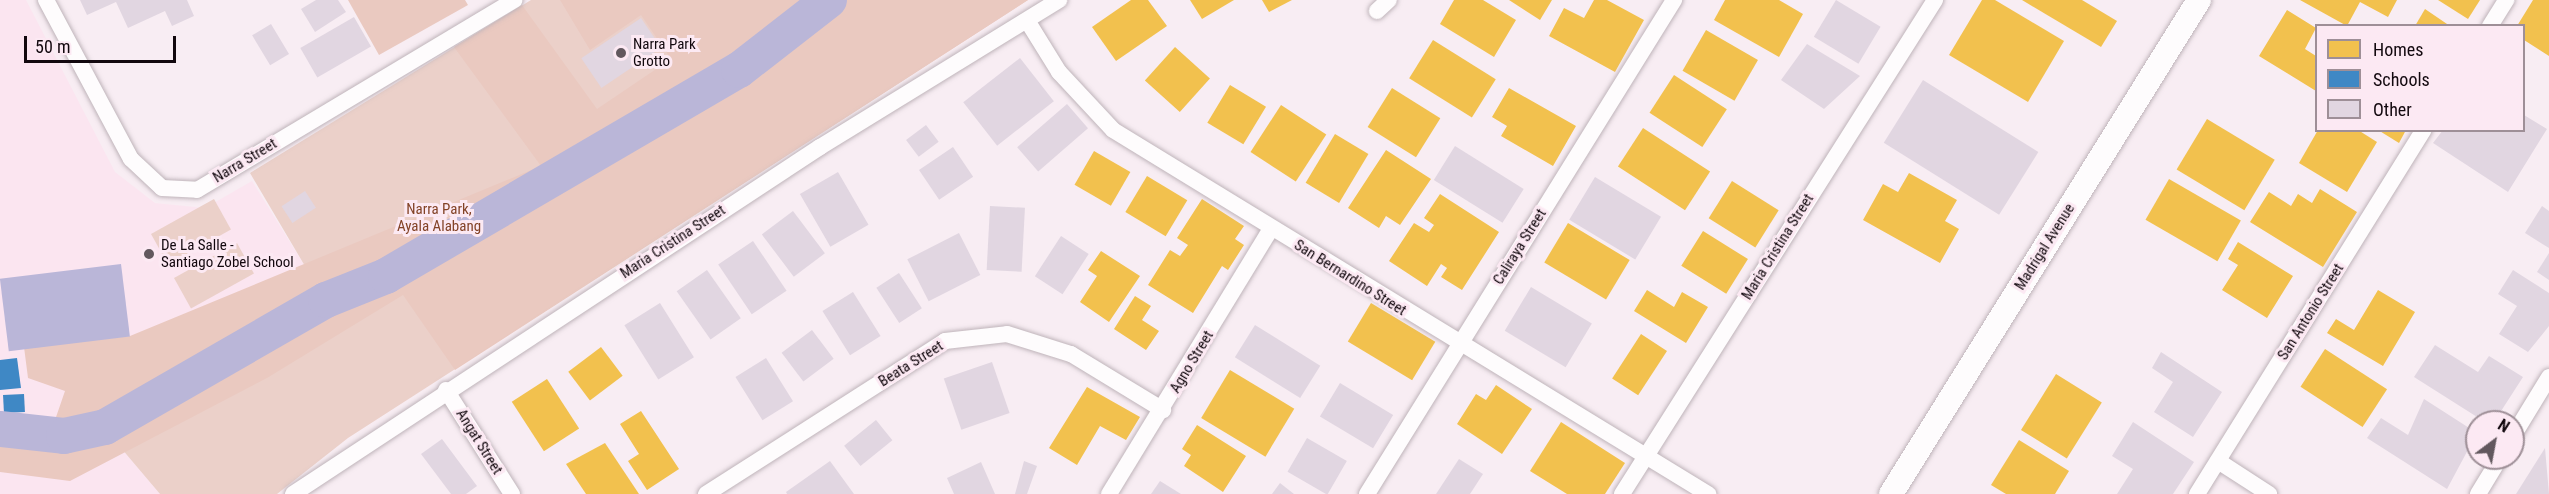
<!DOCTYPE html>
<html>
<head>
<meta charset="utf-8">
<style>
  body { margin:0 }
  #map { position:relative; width:2549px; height:494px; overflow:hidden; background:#f8edf3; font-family:"Roboto Condensed",sans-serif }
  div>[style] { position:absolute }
  .built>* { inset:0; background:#fbe5f0 }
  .green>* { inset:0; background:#ebd0c9; transform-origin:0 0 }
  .forest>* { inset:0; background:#eac9c0 }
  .water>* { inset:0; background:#bab6d8; transform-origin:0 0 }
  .homes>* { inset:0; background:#f2c14e; transform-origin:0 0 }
  .schools>* { inset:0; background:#3f88c5; transform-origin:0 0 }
  .river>* { height:36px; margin:-18px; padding:0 18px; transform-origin:18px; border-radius:18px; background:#bab6d8 }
  .building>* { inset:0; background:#e1d6e1; transform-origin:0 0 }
  .roads { filter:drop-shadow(0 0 2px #bfb4ba) drop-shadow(0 0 2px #bfb4ba) }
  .street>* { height:16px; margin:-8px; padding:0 8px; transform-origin:8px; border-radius:8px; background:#fefcfd }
  .secondary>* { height:24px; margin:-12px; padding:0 12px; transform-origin:12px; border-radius:12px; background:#fefcfd }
  .dots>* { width:16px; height:16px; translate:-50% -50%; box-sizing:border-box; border:3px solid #fce9f3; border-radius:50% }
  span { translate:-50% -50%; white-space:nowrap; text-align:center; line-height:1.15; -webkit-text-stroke:6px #fce9f3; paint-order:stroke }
  .poi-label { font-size:15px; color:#12080e }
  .left { translate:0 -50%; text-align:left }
  .street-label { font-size:15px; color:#12080e }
  .park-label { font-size:15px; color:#834327 }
  .legend { position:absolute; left:2315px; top:24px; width:210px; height:108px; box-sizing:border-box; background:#fce9f3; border:2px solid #9e8f97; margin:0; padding:8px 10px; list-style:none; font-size:18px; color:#12080e }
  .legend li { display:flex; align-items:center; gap:12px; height:30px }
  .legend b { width:30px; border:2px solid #9e8f97 }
  .north { position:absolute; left:2465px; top:410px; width:60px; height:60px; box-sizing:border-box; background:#fce9f3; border:2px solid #9e8f97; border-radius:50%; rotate:32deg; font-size:16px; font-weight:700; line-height:24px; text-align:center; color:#12080e }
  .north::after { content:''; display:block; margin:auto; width:21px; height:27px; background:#62585e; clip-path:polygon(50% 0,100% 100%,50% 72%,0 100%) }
  .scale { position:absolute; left:24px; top:36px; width:152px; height:27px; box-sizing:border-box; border:3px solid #12080e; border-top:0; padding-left:8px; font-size:18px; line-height:21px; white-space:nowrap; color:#12080e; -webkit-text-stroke:4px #fce9f3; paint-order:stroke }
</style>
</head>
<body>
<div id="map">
  <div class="built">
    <div style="clip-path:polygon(0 0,26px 0,115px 172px,155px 203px,205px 208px,252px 181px,326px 300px,110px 435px,160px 494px,0 494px)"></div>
  </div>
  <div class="green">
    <div style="clip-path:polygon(531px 0,1028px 0,348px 438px,277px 494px,160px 494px,110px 435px,325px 300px,250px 173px)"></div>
    <div style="left:214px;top:199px;width:35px;height:72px;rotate:61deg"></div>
    <div style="left:237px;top:243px;width:35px;height:72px;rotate:61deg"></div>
  </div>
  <div class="forest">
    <div style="clip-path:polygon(348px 0,465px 0,468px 5px,379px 55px)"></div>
    <div style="clip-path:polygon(560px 0,1028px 0,455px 370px,403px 295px,267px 378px,70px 481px,0 472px,0 414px,55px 420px,65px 391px,28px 378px,24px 347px,130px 336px,541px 166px,454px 47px,522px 5px,597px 109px,671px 59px,641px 15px,590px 50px)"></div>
  </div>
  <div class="water">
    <div style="left:121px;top:264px;width:73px;height:122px;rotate:83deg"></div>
  </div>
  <div class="homes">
    <div style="clip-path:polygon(1131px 0,1148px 0,1167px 26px,1116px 61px,1092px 27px)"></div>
    <div style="clip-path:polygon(1190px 0,1234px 0,1202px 19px)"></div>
    <div style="clip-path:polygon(1262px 0,1292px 0,1269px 12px)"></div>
    <div style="clip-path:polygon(1454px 0,1483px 0,1516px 20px,1494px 57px,1440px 24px)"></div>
    <div style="clip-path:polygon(1509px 0,1552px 0,1540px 20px)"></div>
    <div style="clip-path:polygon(1594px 0,1607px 0,1644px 20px,1615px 72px,1549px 36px,1564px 8px,1584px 18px)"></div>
    <div style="clip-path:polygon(1725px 0,1779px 0,1803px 14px,1779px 57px,1714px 20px)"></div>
    <div style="clip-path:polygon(1982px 0,1995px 0,2064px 41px,2028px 102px,1949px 55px)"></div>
    <div style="clip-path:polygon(2022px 0,2082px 0,2117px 21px,2101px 47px)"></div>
    <div style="clip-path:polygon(2300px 0,2397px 0,2388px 17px,2360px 2px,2347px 26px)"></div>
    <div style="clip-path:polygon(2438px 0,2480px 0,2468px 19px)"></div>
    <div style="clip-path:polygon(2533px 0,2549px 0,2549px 56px,2524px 40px,2524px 26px,2517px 26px)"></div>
    <div style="clip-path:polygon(2425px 9px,2450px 26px,2415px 26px)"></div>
    <div style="clip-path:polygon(2287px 10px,2316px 28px,2305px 49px,2316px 56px,2316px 91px,2259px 56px)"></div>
    <div style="left:1706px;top:30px;width:60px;height:47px;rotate:30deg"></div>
    <div style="left:1433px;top:40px;width:74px;height:45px;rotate:32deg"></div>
    <div style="left:1175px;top:47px;width:47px;height:45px;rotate:42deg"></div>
    <div style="left:1674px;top:75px;width:63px;height:45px;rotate:33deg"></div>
    <div style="left:1230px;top:85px;width:42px;height:44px;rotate:31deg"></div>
    <div style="left:1392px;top:88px;width:57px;height:46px;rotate:32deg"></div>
    <div style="clip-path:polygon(1509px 88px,1576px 126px,1553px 166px,1501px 136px,1507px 126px,1492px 117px)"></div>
    <div style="left:1281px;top:105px;width:54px;height:56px;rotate:33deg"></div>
    <div style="left:2207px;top:119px;width:79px;height:59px;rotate:31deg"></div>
    <div style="left:1643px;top:128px;width:80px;height:46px;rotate:33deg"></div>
    <div style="clip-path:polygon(2318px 130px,2358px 130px,2377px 142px,2347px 192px,2299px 163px)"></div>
    <div style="clip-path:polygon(2378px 130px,2406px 130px,2399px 143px)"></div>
    <div style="left:1335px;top:134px;width:39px;height:57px;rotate:31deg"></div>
    <div style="clip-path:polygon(1386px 150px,1431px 179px,1400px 225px,1386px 216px,1379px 228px,1348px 208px)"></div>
    <div style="left:1094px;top:151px;width:42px;height:39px;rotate:30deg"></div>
    <div style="clip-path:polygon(1909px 173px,1957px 200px,1945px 221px,1959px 229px,1940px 263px,1863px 220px,1883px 184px,1898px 192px)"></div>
    <div style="left:1147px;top:176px;width:47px;height:42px;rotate:31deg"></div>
    <div style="left:2169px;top:179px;width:83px;height:47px;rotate:30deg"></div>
    <div style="left:1732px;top:181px;width:55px;height:44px;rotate:32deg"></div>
    <div style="clip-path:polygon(2320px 189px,2357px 212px,2323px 267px,2250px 222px,2269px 192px,2291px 206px,2298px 194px,2312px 203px)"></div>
    <div style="clip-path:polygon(1440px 194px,1499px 232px,1462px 290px,1441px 277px,1447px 268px,1441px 264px,1427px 286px,1389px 261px,1414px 223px,1429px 232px,1434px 225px,1424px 218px)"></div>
    <div style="clip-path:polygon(1202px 199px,1244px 226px,1235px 239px,1244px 245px,1228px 270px,1222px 266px,1193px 313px,1148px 285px,1170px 250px,1180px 256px,1188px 245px,1177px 238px)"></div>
    <div style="left:1568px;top:223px;width:72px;height:46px;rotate:31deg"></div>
    <div style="left:1703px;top:231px;width:53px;height:41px;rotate:32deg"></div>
    <div style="clip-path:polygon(2238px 242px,2293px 276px,2267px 318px,2222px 290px,2238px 265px,2228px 259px)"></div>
    <div style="clip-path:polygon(1101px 251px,1140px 276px,1109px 322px,1080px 302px,1097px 276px,1088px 270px)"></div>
    <div style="clip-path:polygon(1647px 290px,1674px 307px,1682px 292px,1708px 307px,1686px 343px,1634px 311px)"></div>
    <div style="clip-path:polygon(2378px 290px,2415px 312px,2383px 366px,2327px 333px,2336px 319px,2354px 330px)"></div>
    <div style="clip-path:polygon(1135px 296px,1151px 306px,1142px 320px,1159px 331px,1146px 350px,1114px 329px)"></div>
    <div style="left:1371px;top:303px;width:75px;height:45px;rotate:31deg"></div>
    <div style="left:1641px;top:334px;width:31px;height:53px;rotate:33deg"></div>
    <div style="left:601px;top:347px;width:36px;height:41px;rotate:53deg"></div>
    <div style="left:2325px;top:349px;width:74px;height:45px;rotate:33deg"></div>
    <div style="left:1230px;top:370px;width:75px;height:56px;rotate:31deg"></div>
    <div style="left:2056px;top:374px;width:54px;height:66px;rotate:32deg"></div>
    <div style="left:547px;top:379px;width:59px;height:42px;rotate:57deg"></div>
    <div style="clip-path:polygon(1496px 385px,1532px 409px,1502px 454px,1457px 424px,1476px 394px,1486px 400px)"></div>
    <div style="clip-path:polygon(1087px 387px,1140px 417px,1126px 440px,1100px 426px,1077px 465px,1049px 448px)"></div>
    <div style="clip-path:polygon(641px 411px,679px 469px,647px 490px,628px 461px,639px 454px,620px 424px)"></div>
    <div style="clip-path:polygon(1561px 422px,1625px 463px,1605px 494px,1567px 494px,1530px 471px)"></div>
    <div style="clip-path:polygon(1197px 425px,1246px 456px,1223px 492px,1184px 466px,1191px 455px,1182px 449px)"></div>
    <div style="clip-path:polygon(2019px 440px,2069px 471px,2055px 494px,2006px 494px,1991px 485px)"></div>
    <div style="clip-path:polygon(605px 443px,639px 494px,586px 494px,566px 464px)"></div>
  </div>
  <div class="schools">
    <div style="clip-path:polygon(17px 358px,21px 388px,0 390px,0 360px)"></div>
    <div style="left:24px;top:394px;width:18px;height:21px;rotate:87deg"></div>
  </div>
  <div class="river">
    <div style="left:0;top:429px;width:64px;rotate:6.2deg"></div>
    <div style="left:64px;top:436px;width:42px;rotate:-12.4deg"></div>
    <div style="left:105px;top:427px;width:255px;rotate:-29.9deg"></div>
    <div style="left:326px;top:300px;width:65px;rotate:-21.8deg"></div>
    <div style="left:386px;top:276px;width:409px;rotate:-30.3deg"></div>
    <div style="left:739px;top:70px;width:114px;rotate:-37.9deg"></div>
  </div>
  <div class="building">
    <div style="clip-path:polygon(80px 0,187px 0,194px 16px,172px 26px,165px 11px,128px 28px,116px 2px,87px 15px)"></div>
    <div style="clip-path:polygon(316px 0,338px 0,346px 12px,315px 32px,301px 9px)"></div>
    <div style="left:1836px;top:0;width:52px;height:43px;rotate:31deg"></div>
    <div style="left:354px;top:17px;width:34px;height:62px;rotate:60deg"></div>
    <div style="left:641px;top:18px;width:36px;height:72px;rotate:56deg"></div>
    <div style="left:271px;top:24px;width:35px;height:22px;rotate:59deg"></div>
    <div style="clip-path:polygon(1807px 44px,1860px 76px,1824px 109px,1781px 80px)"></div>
    <div style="left:1020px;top:58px;width:55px;height:72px;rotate:52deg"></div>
    <div style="left:1923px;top:80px;width:136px;height:74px;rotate:32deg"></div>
    <div style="left:1067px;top:104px;width:32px;height:66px;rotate:49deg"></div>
    <div style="clip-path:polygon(2524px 115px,2547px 129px,2508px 192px,2433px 143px,2443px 130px,2524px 130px)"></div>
    <div style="left:926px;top:125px;width:21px;height:25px;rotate:53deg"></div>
    <div style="left:1455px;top:146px;width:81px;height:40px;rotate:32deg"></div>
    <div style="left:953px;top:147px;width:36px;height:41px;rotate:56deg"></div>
    <div style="left:838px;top:172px;width:61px;height:44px;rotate:60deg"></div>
    <div style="left:1595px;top:177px;width:77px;height:50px;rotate:31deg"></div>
    <div style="left:305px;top:191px;width:20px;height:28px;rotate:57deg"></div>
    <div style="left:990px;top:206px;width:35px;height:64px;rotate:3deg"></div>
    <div style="clip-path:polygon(2542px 206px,2549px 211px,2549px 248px,2525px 233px)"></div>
    <div style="left:793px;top:211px;width:53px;height:39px;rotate:53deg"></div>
    <div style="left:959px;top:233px;width:47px;height:58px;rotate:63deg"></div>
    <div style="left:1061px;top:236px;width:33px;height:48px;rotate:33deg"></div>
    <div style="left:753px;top:241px;width:60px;height:42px;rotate:56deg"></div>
    <div style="clip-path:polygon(2549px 253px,2549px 280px,2537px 272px)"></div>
    <div style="left:707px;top:270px;width:59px;height:37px;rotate:55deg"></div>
    <div style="clip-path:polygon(2513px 270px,2549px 293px,2549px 326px,2528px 352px,2499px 334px,2517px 306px,2498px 294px)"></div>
    <div style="left:899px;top:273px;width:42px;height:27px;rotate:57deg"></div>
    <div style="left:1531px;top:287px;width:71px;height:51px;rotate:31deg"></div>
    <div style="left:853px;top:292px;width:52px;height:36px;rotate:58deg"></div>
    <div style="left:660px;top:303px;width:64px;height:42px;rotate:58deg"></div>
    <div style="left:1255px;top:325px;width:77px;height:38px;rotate:32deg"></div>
    <div style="left:812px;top:330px;width:36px;height:38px;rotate:53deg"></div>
    <div style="clip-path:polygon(2435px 345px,2478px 372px,2489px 356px,2523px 377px,2494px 422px,2485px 422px,2414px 377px)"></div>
    <div style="clip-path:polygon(2161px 352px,2222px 392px,2193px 437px,2154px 412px,2173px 382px,2152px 368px)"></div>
    <div style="left:766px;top:358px;width:51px;height:36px;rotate:58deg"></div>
    <div style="left:992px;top:362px;width:54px;height:51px;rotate:71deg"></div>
    <div style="left:1340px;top:383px;width:62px;height:39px;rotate:31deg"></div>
    <div style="clip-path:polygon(2424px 399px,2477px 433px,2447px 489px,2367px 438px,2381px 418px,2408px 435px)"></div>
    <div style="left:876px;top:420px;width:26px;height:41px;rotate:51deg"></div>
    <div style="clip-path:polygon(2133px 422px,2194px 462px,2173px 494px,2117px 494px,2133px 469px,2112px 456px)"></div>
    <div style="left:1307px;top:438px;width:46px;height:39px;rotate:30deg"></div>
    <div style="clip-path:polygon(442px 439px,477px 486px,466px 494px,451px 494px,421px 454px)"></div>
    <div style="clip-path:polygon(2545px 448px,2549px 494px,2516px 494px)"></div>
    <div style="clip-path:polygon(1459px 459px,1483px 474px,1470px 494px,1436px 494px)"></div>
    <div style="clip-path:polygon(830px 461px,854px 494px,787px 494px,786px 492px)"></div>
    <div style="clip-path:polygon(1024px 461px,1037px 466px,1027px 494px,1015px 494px)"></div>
    <div style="clip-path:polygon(981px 462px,995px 494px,954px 494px,947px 478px)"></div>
    <div style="clip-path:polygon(1160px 481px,1181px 494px,1151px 494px)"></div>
    <div style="clip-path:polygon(1280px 483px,1294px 494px,1272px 494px)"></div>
  </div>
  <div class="roads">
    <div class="street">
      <div style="left:46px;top:0;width:180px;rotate:61.9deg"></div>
      <div style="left:131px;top:159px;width:42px;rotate:43.1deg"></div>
      <div style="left:162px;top:188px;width:35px;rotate:3deg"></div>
      <div style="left:197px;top:190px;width:370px;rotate:-30.9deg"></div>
      <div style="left:1377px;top:11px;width:16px;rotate:-43deg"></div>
      <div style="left:1028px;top:22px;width:59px;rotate:58.2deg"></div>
      <div style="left:1059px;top:72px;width:79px;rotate:47deg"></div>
      <div style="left:1113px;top:130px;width:698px;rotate:31.46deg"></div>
      <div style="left:2490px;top:26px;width:31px;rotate:-58deg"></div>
      <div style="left:446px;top:390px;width:123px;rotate:57.6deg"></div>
      <div style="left:2513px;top:436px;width:69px;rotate:-58.6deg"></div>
      <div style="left:2218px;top:461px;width:61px;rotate:32.9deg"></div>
      <div style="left:293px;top:494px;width:631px;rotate:-33.36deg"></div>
      <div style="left:820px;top:147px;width:281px;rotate:-31.6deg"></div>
      <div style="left:706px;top:494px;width:284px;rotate:-32.6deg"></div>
      <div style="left:945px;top:341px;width:62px;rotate:-6.4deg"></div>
      <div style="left:1007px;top:334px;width:67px;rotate:17.4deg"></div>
      <div style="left:1071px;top:354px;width:108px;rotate:31.3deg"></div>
      <div style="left:1109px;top:494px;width:311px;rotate:-58.6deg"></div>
      <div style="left:1367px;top:494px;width:582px;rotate:-58.14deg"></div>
      <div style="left:1622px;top:494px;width:585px;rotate:-57.64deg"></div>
      <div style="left:2197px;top:494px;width:429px;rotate:-58.1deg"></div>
      <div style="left:2478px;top:494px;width:42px;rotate:-58.6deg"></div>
    </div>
    <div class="secondary">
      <div style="left:1891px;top:494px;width:582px;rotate:-58.06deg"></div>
    </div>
  </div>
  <div class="dots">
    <div style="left:621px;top:53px;background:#62585e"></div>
    <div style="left:149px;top:254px;background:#62585e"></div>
  </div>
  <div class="poi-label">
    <span class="left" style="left:633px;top:53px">Narra Park<br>Grotto</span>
    <span class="left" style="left:161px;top:254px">De La Salle -<br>Santiago Zobel School</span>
  </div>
  <div class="street-label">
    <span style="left:245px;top:161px;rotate:-31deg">Narra Street</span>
    <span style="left:673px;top:242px;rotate:-33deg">Maria Cristina Street</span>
    <span style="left:1520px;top:247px;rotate:-58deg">Caliraya Street</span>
    <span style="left:1778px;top:247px;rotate:-58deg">Maria Cristina Street</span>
    <span style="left:2045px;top:247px;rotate:-58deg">Madrigal Avenue</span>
    <span style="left:1350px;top:278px;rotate:32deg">San Bernardino Street</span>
    <span style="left:2311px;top:312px;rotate:-58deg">San Antonio Street</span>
    <span style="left:1192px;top:362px;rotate:-59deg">Agno Street</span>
    <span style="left:911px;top:364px;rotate:-32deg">Beata Street</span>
    <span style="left:479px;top:442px;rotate:58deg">Angat Street</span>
  </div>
  <div class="park-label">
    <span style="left:439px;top:218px">Narra Park,<br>Ayala Alabang</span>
  </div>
  <ul class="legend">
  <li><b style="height:16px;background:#f2c14e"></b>Homes</li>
  <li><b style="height:16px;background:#3f88c5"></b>Schools</li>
  <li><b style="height:16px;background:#e1d6e1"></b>Other</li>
  </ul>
  <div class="north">N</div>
  <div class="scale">50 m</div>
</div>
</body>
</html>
